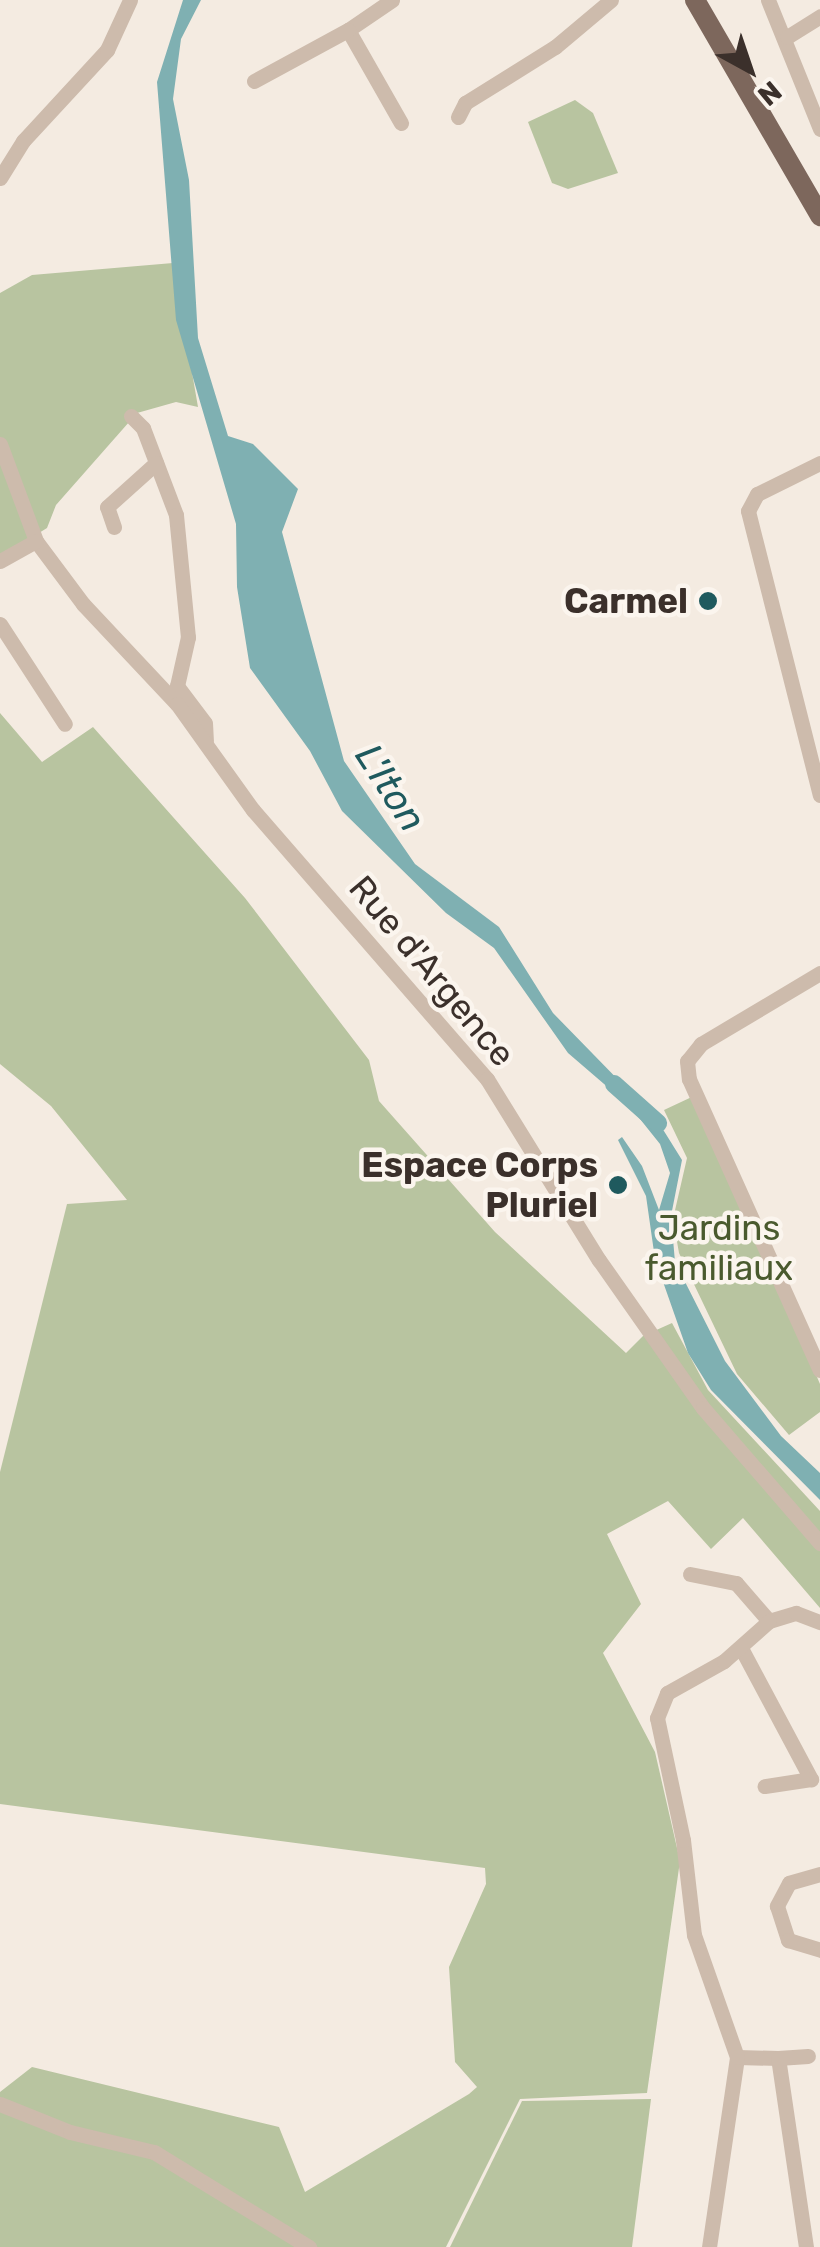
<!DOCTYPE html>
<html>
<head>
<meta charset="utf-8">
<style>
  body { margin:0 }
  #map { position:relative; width:820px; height:2247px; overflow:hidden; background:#f4ebe1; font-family:Rubik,sans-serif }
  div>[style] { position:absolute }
  .green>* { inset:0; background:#b8c4a0 }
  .water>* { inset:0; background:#7fb0b2 }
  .river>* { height:18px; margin:-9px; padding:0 9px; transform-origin:9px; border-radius:9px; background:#7fb0b2 }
  .minor>* { height:15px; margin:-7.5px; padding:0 7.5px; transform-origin:7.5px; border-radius:7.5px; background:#cdbbac }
  .major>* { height:20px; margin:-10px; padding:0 10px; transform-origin:10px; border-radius:10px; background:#7d675c }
  .dots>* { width:28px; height:28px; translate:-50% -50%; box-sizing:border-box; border:5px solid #fbf5ee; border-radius:50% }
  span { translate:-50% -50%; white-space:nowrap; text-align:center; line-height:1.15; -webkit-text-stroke:9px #fbf5ee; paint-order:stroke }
  .poi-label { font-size:35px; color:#3b302b; font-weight:700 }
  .right { translate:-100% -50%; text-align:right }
  .street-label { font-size:35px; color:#3b302b }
  .park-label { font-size:35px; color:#4a5a2e }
  .water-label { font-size:38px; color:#1f5a5e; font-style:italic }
  .north { position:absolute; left:700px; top:20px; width:100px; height:100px; -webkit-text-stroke:8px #fbf5ee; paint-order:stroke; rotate:140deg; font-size:28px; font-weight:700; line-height:40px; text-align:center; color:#3b302b }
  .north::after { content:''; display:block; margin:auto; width:35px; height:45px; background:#3b302b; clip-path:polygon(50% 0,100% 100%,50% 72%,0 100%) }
</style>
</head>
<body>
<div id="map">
  <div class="green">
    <div style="clip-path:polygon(575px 100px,593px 113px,618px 173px,568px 189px,552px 183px,528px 122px)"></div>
    <div style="clip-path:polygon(173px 263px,198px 407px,176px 402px,137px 413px,56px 505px,47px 528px,0 557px,0 293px,32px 275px)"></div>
    <div style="clip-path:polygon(0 713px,42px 762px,93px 727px,245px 898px,369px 1060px,379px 1101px,495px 1232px,626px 1353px,643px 1336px,672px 1323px,708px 1390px,820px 1511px,820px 1608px,743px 1518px,711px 1549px,668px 1501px,607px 1534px,641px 1604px,603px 1653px,655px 1752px,680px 1861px,647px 2093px,520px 2099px,446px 2247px,0 2247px,0 2092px,32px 2067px,279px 2127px,305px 2192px,469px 2094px,477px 2087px,455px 2062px,449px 1967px,486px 1884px,485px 1868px,0 1804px,0 1472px,67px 1204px,127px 1200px,51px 1106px,0 1064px)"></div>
    <div style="clip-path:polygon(696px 1095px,820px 1384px,820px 1412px,789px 1435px,737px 1374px,679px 1253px,673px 1219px,687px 1158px,664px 1110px)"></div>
    <div style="clip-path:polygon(651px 2099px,632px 2247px,450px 2247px,522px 2101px)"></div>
  </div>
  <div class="water">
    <div style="clip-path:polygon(183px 0,201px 0,181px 39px,173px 99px,189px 180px,198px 338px,228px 436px,253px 444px,298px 489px,282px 532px,344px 761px,415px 864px,499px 927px,553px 1013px,632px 1094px,625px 1102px,568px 1053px,494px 948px,446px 913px,342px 811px,310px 751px,250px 668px,237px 587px,236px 524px,176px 320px,157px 82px)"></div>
    <div style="clip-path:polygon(644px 1099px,682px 1160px,671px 1216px,675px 1262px,725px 1361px,781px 1436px,820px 1473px,820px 1500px,711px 1390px,688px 1353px,655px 1259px,646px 1196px,618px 1140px,622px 1137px,642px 1166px,659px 1210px,670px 1173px,660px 1144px,636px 1114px)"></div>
  </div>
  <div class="river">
    <div style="left:614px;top:1084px;width:59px;rotate:41.6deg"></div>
  </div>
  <div class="minor">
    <div style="left:392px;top:0;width:53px;rotate:145.7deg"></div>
    <div style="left:348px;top:30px;width:107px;rotate:60.3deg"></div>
    <div style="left:768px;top:0;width:139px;rotate:68deg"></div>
    <div style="left:787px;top:37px;width:39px;rotate:-32deg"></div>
    <div style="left:254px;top:81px;width:107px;rotate:-28.5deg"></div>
    <div style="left:458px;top:117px;width:16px;rotate:-63deg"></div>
    <div style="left:465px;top:103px;width:106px;rotate:-31.9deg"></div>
    <div style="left:555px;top:47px;width:73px;rotate:-40deg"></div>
    <div style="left:0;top:178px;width:44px;rotate:-58.1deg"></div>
    <div style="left:23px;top:141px;width:124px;rotate:-47.3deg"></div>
    <div style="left:107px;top:50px;width:55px;rotate:-65.3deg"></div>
    <div style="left:131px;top:416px;width:17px;rotate:45deg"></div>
    <div style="left:143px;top:428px;width:93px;rotate:69.2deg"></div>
    <div style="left:176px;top:515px;width:123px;rotate:84.4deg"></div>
    <div style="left:188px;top:637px;width:50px;rotate:102.7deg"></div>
    <div style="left:177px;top:686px;width:46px;rotate:52.9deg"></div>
    <div style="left:205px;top:723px;width:18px;rotate:87deg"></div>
    <div style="left:0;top:444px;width:103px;rotate:69.6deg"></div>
    <div style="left:36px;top:541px;width:79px;rotate:53.3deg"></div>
    <div style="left:83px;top:604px;width:137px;rotate:46.8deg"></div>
    <div style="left:177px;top:704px;width:130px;rotate:54.4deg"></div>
    <div style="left:253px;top:810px;width:357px;rotate:49deg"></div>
    <div style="left:487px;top:1079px;width:213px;rotate:58.3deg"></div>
    <div style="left:599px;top:1260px;width:181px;rotate:54.9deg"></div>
    <div style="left:703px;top:1408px;width:179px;rotate:49.1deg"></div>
    <div style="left:820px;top:463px;width:70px;rotate:153.8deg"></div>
    <div style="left:757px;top:494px;width:19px;rotate:118deg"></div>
    <div style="left:748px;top:511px;width:293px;rotate:75.8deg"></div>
    <div style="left:114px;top:527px;width:21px;rotate:-109deg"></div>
    <div style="left:107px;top:507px;width:66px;rotate:-41.9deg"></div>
    <div style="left:0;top:561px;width:41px;rotate:-29.1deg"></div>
    <div style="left:0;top:624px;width:119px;rotate:57deg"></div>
    <div style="left:820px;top:973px;width:139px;rotate:149.2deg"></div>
    <div style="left:701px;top:1044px;width:22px;rotate:129deg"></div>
    <div style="left:687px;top:1061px;width:18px;rotate:84deg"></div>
    <div style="left:689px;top:1079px;width:319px;rotate:65.8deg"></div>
    <div style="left:690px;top:1574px;width:47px;rotate:11.1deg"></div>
    <div style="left:736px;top:1583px;width:50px;rotate:49deg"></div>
    <div style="left:769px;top:1621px;width:28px;rotate:-17deg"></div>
    <div style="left:796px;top:1613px;width:26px;rotate:21deg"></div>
    <div style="left:741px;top:1648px;width:149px;rotate:61.9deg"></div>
    <div style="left:811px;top:1779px;width:47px;rotate:171.3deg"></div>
    <div style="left:820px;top:1874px;width:32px;rotate:164deg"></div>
    <div style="left:789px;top:1883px;width:26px;rotate:118deg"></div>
    <div style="left:777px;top:1906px;width:36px;rotate:72deg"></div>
    <div style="left:788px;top:1940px;width:34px;rotate:17deg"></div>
    <div style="left:737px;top:2057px;width:41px;rotate:1.4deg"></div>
    <div style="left:0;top:2104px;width:75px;rotate:21.8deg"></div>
    <div style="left:70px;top:2132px;width:86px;rotate:13.4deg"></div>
    <div style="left:154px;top:2152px;width:182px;rotate:31.5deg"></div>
    <div style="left:709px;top:2247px;width:192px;rotate:-81.6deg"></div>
    <div style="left:737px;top:2057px;width:129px;rotate:-109.4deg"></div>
    <div style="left:694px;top:1935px;width:96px;rotate:-96.6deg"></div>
    <div style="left:683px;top:1840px;width:125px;rotate:-102deg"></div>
    <div style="left:657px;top:1718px;width:27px;rotate:-68deg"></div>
    <div style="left:667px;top:1693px;width:65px;rotate:-29.3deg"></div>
    <div style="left:724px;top:1661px;width:60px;rotate:-41.6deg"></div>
    <div style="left:806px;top:2247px;width:191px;rotate:-98.4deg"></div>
    <div style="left:778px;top:2058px;width:30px;rotate:-4deg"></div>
  </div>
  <div class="major">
    <div style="left:695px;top:0;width:250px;rotate:59.9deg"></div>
  </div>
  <div class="dots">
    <div style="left:708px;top:601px;background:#1f5a5e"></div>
    <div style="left:618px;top:1185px;background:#1f5a5e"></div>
  </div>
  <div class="poi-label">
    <span class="right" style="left:688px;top:601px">Carmel</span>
    <span class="right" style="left:598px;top:1185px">Espace Corps<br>Pluriel</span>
  </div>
  <div class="street-label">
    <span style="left:432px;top:971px;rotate:50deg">Rue d'Argence</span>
  </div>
  <div class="park-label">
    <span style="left:719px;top:1248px">Jardins<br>familiaux</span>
  </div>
  <div class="water-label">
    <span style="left:390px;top:788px;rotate:57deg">L'Iton</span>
  </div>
  <div class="north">N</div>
</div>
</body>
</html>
